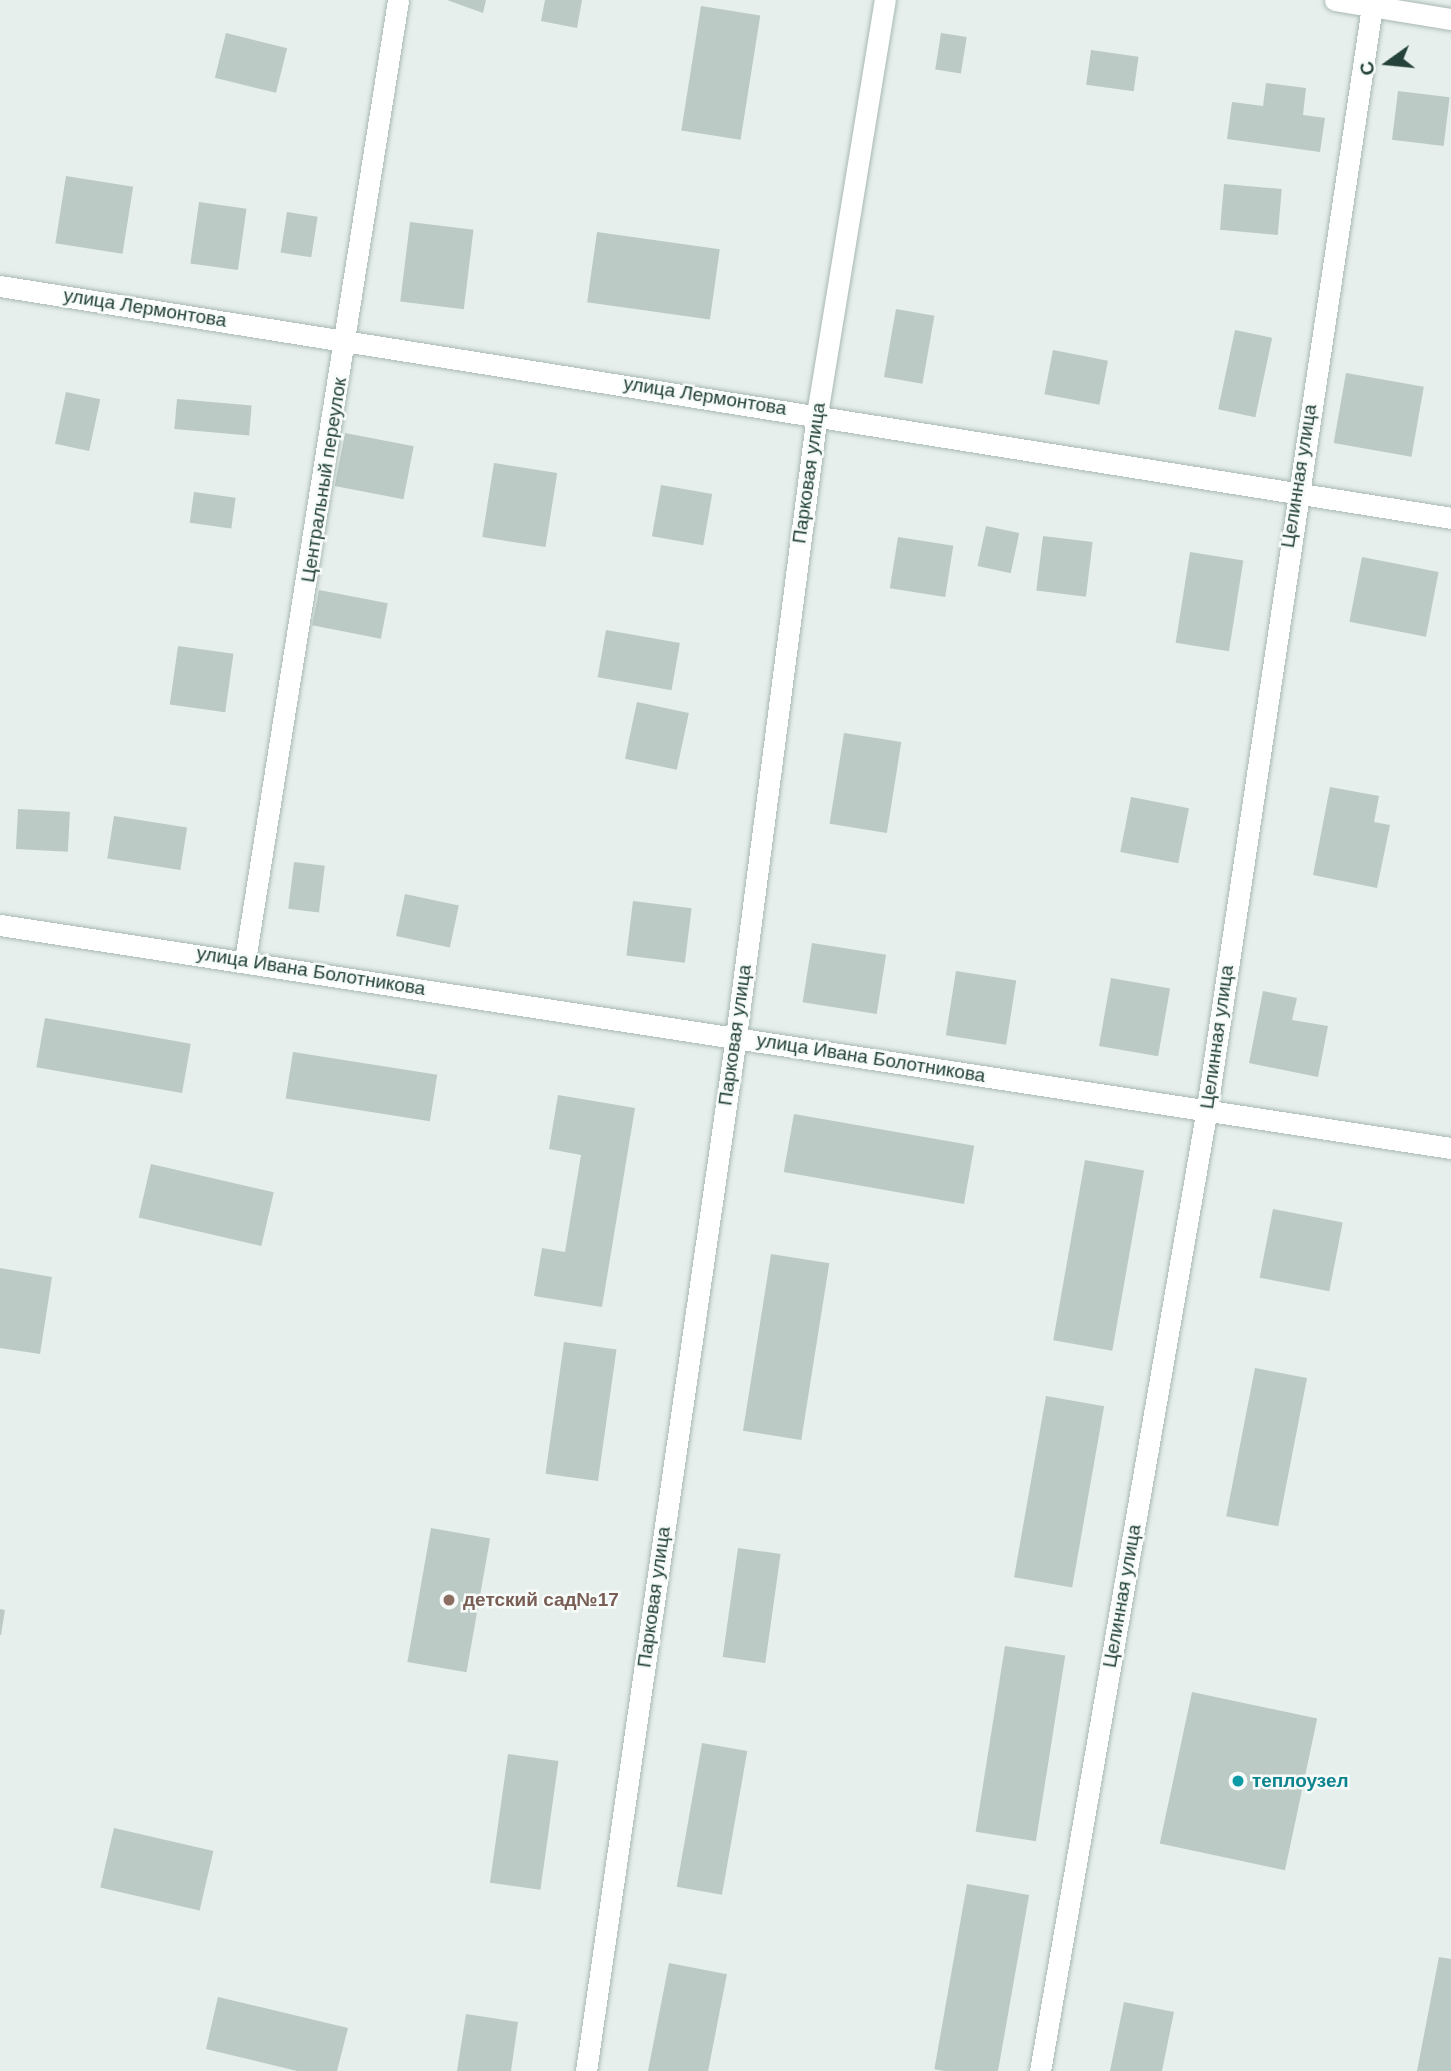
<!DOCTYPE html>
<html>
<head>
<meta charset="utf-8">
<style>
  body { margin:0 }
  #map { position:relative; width:1451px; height:2071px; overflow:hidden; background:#e6efeb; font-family:Helvetica,sans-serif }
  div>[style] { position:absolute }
  .building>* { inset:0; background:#bbcac4; transform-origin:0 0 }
  .roads { filter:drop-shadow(0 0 2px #a8b8b2) drop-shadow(0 0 2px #a8b8b2) }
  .minor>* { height:21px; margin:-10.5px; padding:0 10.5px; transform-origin:10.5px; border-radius:10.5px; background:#fff }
  .dots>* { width:19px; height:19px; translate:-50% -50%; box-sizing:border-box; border:4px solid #f7fbf9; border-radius:50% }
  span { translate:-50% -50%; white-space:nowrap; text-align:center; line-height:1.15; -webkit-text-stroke:5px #f7fbf9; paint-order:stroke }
  .street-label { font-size:19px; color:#24423a }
  .education-label { font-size:19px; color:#785e54; font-weight:700 }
  .left { translate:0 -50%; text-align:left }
  .culture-label { font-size:19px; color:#0d838f; font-weight:700 }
  .north { position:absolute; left:1353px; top:28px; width:70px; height:70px; -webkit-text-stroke:5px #f7fbf9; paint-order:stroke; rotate:255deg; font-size:19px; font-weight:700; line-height:28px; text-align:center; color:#24423a }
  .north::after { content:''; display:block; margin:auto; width:24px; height:32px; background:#24423a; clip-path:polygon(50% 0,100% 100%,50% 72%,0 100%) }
</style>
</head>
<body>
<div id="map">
  <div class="building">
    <div style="clip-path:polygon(447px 0,486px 0,483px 13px)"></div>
    <div style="clip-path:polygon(545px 0,582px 0,577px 28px,541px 21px)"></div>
    <div style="left:701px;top:6px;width:60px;height:126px;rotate:9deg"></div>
    <div style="left:226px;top:33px;width:63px;height:46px;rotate:14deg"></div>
    <div style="left:941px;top:33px;width:26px;height:37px;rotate:9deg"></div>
    <div style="left:1091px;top:50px;width:48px;height:35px;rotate:8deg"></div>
    <div style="clip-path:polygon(1266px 83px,1306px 88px,1303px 115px,1325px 118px,1320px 152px,1227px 139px,1232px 102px,1263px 106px)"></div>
    <div style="left:1398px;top:91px;width:52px;height:49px;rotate:7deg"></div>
    <div style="left:66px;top:176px;width:68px;height:68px;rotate:9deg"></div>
    <div style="left:1224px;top:184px;width:58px;height:46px;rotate:5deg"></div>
    <div style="left:199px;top:202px;width:48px;height:62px;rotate:8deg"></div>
    <div style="left:287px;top:212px;width:31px;height:41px;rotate:9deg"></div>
    <div style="left:410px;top:222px;width:64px;height:80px;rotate:7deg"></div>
    <div style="left:597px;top:232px;width:124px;height:71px;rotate:8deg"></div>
    <div style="left:896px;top:309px;width:39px;height:69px;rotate:10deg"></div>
    <div style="left:1235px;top:330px;width:38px;height:81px;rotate:12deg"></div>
    <div style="left:1053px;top:350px;width:56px;height:45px;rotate:11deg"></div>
    <div style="left:1346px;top:373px;width:79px;height:71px;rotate:10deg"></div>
    <div style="left:66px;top:392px;width:35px;height:53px;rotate:12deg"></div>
    <div style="left:177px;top:399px;width:75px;height:30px;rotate:5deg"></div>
    <div style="left:345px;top:433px;width:70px;height:54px;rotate:11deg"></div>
    <div style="left:494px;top:463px;width:64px;height:75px;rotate:9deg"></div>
    <div style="left:661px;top:485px;width:52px;height:52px;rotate:10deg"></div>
    <div style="left:194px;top:492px;width:42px;height:31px;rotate:8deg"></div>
    <div style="left:986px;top:526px;width:34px;height:41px;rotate:12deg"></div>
    <div style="left:1043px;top:536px;width:50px;height:55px;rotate:7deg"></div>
    <div style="left:898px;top:537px;width:56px;height:52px;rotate:9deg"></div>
    <div style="left:1190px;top:552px;width:54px;height:92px;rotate:9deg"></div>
    <div style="left:1362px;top:557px;width:78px;height:66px;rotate:11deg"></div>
    <div style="left:319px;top:590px;width:70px;height:36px;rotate:11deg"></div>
    <div style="left:606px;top:630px;width:75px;height:48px;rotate:10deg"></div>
    <div style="left:178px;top:646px;width:56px;height:59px;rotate:8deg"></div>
    <div style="left:637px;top:702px;width:53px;height:58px;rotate:12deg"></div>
    <div style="left:844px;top:733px;width:58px;height:92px;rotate:9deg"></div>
    <div style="clip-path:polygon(1330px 787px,1379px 796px,1374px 822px,1390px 825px,1377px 888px,1313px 875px)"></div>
    <div style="left:1131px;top:797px;width:59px;height:56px;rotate:11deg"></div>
    <div style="left:18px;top:809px;width:52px;height:40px;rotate:3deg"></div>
    <div style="left:114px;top:816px;width:74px;height:43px;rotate:9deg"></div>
    <div style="left:294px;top:862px;width:31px;height:47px;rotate:7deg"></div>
    <div style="left:405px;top:894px;width:55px;height:43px;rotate:12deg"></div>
    <div style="left:633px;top:901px;width:59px;height:55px;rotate:7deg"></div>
    <div style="left:812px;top:943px;width:75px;height:60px;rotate:9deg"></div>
    <div style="left:956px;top:971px;width:61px;height:65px;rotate:9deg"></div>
    <div style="left:1111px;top:978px;width:60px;height:69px;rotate:10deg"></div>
    <div style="clip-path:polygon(1263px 991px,1297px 998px,1292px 1020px,1328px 1026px,1318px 1077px,1249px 1063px)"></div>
    <div style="left:45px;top:1018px;width:148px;height:50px;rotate:10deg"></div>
    <div style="left:293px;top:1052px;width:146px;height:47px;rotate:9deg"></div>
    <div style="clip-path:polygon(558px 1095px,635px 1108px,602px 1307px,534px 1296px,542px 1248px,565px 1252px,581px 1155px,549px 1149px)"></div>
    <div style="left:794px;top:1114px;width:183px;height:59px;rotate:10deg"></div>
    <div style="left:1085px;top:1160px;width:60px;height:183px;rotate:10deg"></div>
    <div style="left:151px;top:1164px;width:126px;height:55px;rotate:13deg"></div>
    <div style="left:1273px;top:1209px;width:71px;height:70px;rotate:11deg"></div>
    <div style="left:771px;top:1254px;width:59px;height:179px;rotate:9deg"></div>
    <div style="clip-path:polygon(0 1268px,52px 1277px,40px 1354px,0 1348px)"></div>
    <div style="left:564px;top:1342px;width:53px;height:133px;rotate:8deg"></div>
    <div style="left:1255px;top:1368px;width:53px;height:151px;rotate:11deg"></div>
    <div style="left:1046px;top:1396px;width:59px;height:184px;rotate:10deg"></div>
    <div style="left:431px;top:1528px;width:60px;height:136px;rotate:10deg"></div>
    <div style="left:738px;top:1548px;width:43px;height:110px;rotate:8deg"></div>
    <div style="clip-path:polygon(0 1609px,5px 1610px,1px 1635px,0 1635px)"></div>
    <div style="left:1005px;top:1646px;width:61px;height:188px;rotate:9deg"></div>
    <div style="left:1192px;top:1692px;width:128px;height:155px;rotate:12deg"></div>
    <div style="left:702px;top:1743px;width:46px;height:146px;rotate:10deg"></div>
    <div style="left:508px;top:1754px;width:51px;height:130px;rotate:8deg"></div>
    <div style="left:114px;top:1828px;width:102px;height:61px;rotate:13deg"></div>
    <div style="left:967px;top:1884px;width:63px;height:188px;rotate:10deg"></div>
    <div style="clip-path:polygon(1439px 1957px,1451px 1959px,1451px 2071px,1417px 2071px)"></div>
    <div style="left:669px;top:1963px;width:59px;height:110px;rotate:11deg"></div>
    <div style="clip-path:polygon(218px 1997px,348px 2028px,337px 2071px,297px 2071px,206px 2049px)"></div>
    <div style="clip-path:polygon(1124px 2002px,1174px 2012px,1162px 2071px,1110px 2071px)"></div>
    <div style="clip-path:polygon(466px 2014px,518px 2022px,511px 2071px,457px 2071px)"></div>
  </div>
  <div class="roads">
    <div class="minor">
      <div style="left:1335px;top:0;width:118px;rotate:9.3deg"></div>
      <div style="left:0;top:286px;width:1469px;rotate:9.08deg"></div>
      <div style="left:0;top:925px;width:1468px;rotate:8.74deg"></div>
      <div style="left:245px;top:960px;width:972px;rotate:-80.94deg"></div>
      <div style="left:586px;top:2071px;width:1045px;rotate:-81.75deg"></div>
      <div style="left:736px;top:1037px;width:628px;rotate:-82.59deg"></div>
      <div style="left:817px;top:414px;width:420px;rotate:-80.7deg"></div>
      <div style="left:1040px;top:2071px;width:977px;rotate:-80.16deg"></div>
      <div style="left:1207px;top:1108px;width:1120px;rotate:-81.48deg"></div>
    </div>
  </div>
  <div class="dots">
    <div style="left:449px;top:1600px;background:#8d6e63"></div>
    <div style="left:1238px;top:1781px;background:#0f9aa8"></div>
  </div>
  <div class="street-label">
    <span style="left:145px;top:308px;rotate:9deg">улица Лермонтова</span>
    <span style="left:705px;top:396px;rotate:9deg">улица Лермонтова</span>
    <span style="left:809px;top:473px;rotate:-82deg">Парковая улица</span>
    <span style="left:1299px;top:476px;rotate:-81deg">Целинная улица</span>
    <span style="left:324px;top:480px;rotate:-81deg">Центральный переулок</span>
    <span style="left:311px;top:971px;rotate:9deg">улица Ивана Болотникова</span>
    <span style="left:735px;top:1035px;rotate:-82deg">Парковая улица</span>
    <span style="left:1217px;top:1037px;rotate:-82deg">Целинная улица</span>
    <span style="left:871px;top:1058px;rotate:9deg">улица Ивана Болотникова</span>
    <span style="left:1122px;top:1596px;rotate:-80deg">Целинная улица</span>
    <span style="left:654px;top:1597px;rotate:-82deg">Парковая улица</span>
  </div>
  <div class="education-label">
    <span class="left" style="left:463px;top:1600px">детский сад№17</span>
  </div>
  <div class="culture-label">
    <span class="left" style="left:1252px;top:1781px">теплоузел</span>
  </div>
  <div class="north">С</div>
</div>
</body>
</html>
